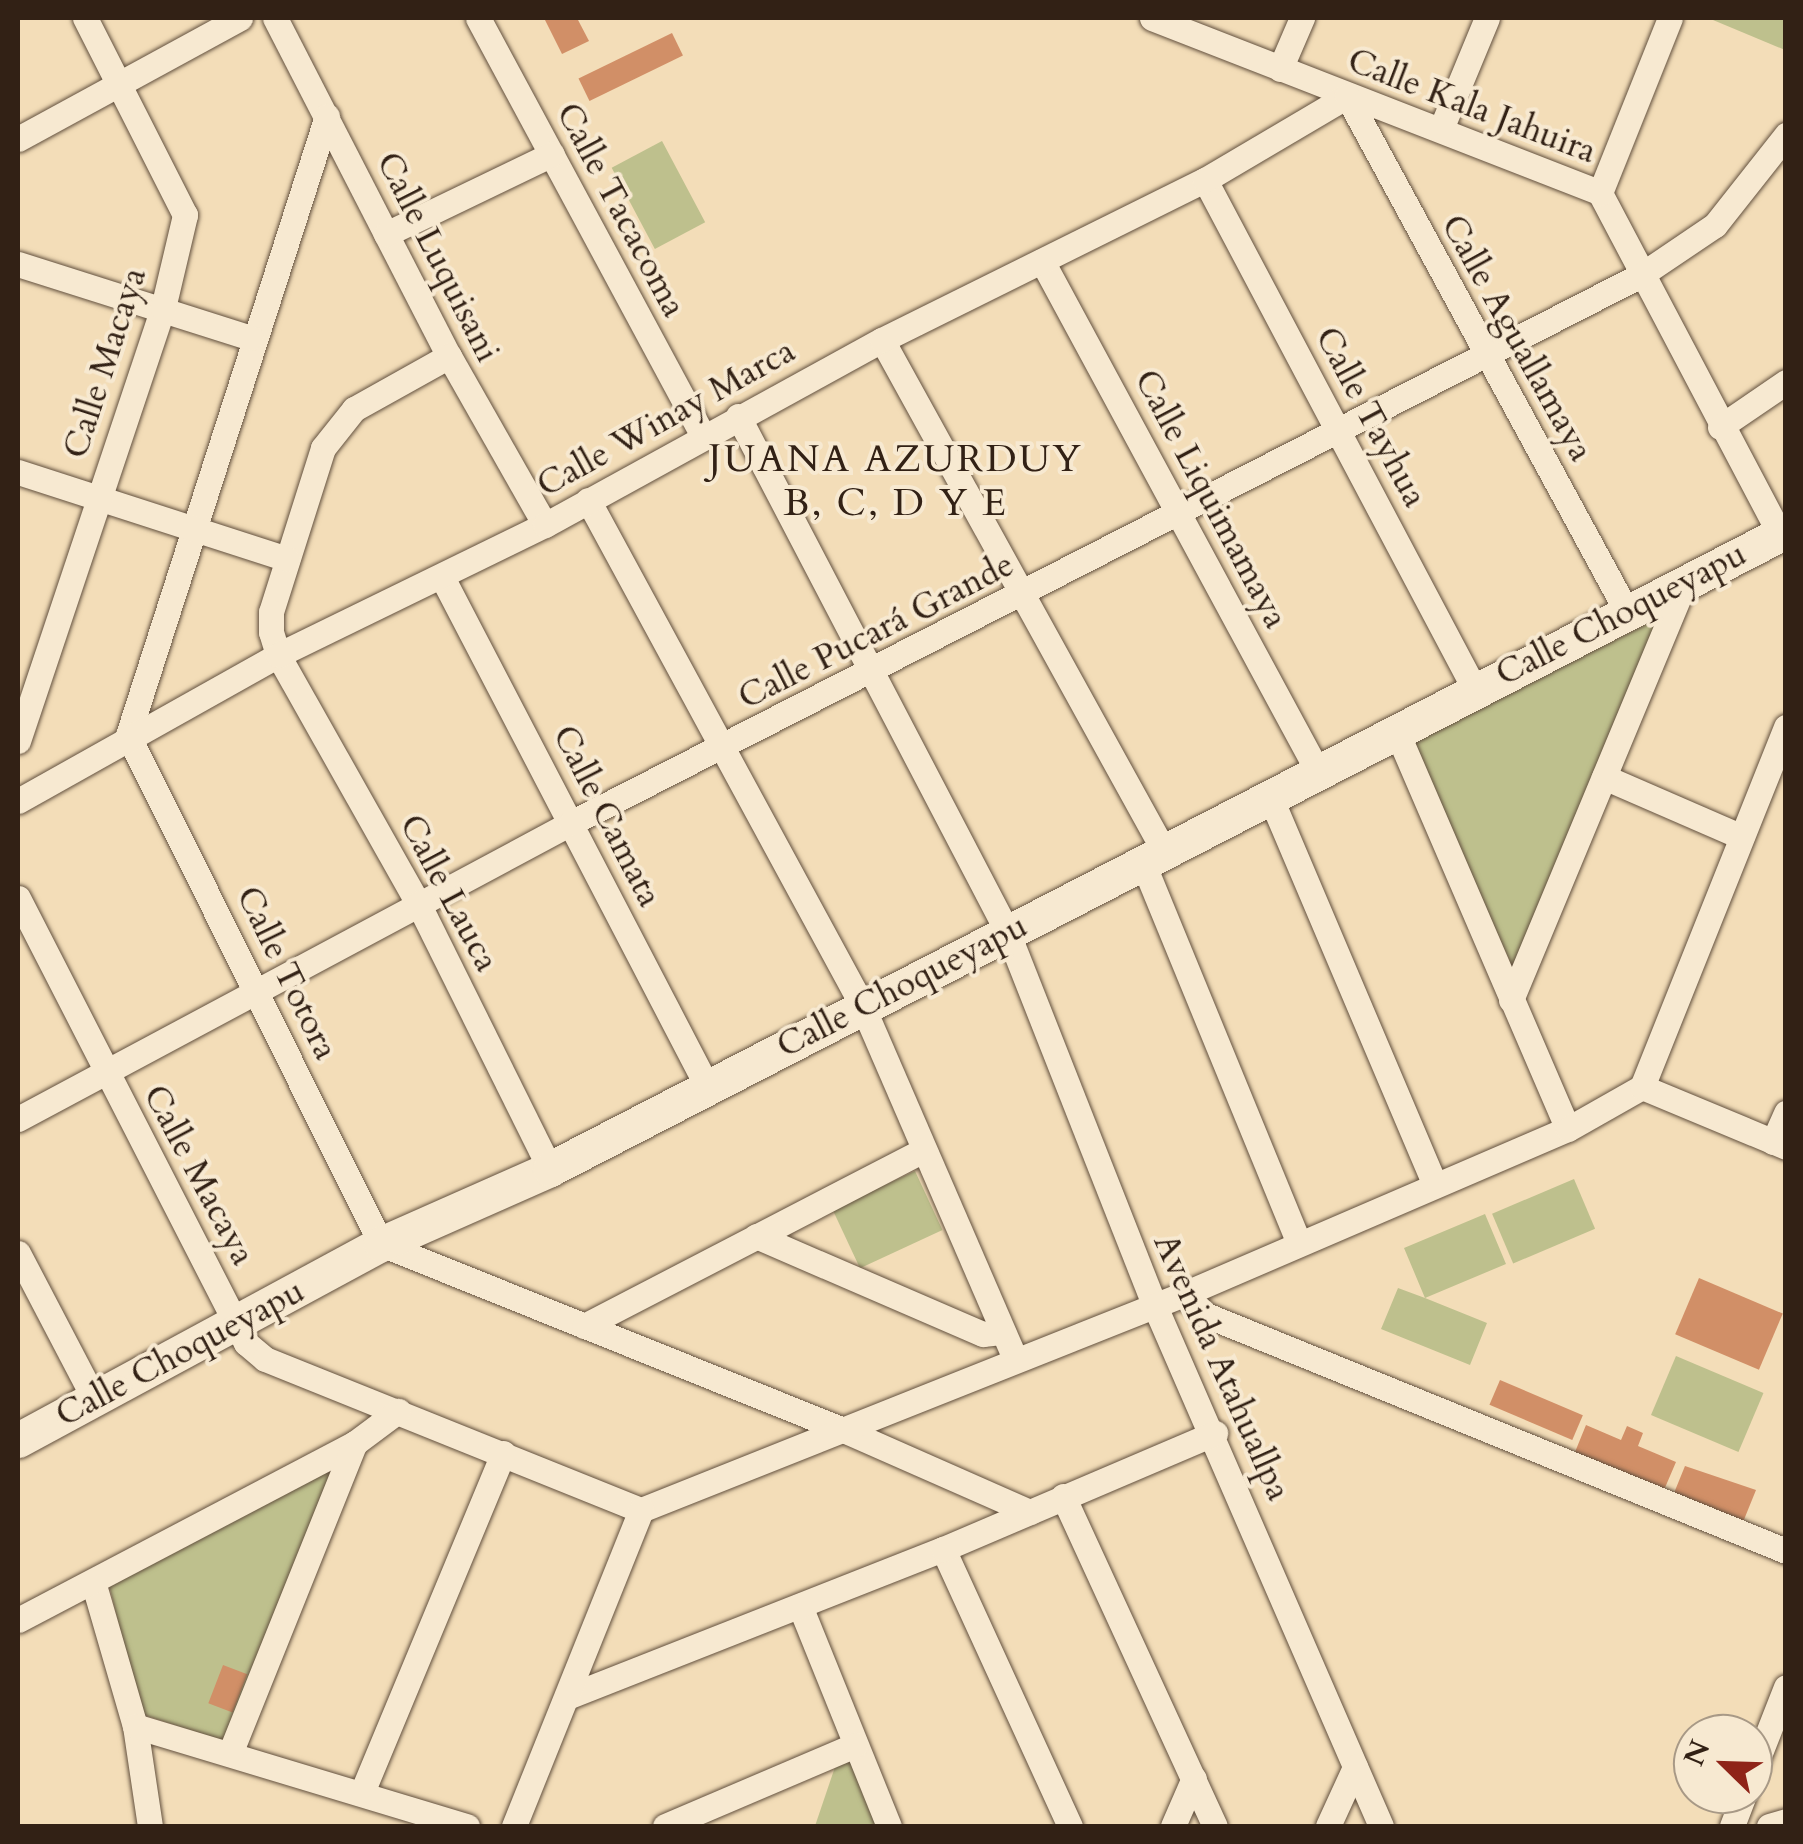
<!DOCTYPE html>
<html>
<head>
<meta charset="utf-8">
<style>
  body { margin:0 }
  #map { position:relative; width:1803px; height:1844px; overflow:hidden; background:#f3ddb8; font-family:Cardo,serif }
  div>[style] { position:absolute }
  .green>* { inset:0; background:#bec08d; transform-origin:0 0 }
  .building>* { inset:0; background:#d18f67; transform-origin:0 0 }
  .roads { filter:drop-shadow(0 0 2px #62503e) drop-shadow(0 0 2px #62503e) }
  .street>* { height:25px; margin:-12.5px; padding:0 12.5px; transform-origin:12.5px; border-radius:12.5px; background:#f7e9d1 }
  .secondary>* { height:35px; margin:-17.5px; padding:0 17.5px; transform-origin:17.5px; border-radius:17.5px; background:#f7e9d1 }
  span { translate:-50% -50%; white-space:nowrap; text-align:center; line-height:1.15; -webkit-text-stroke:8px #f7e9d1; paint-order:stroke }
  .street-label { font-size:35px; color:#322115 }
  .neighbourhood-label { font-size:38px; color:#322115; letter-spacing:2.5px }
  .frame { position:absolute; inset:0; border:20px solid #322115; pointer-events:none }
  .north { position:absolute; left:1673px; top:1714px; width:100px; height:100px; box-sizing:border-box; background:#f7e9d1; border:2px solid #a89986; border-radius:50%; rotate:293deg; font-size:28px; font-weight:700; line-height:40px; text-align:center; color:#322115 }
  .north::after { content:''; display:block; margin:auto; width:35px; height:45px; background:#8f2418; clip-path:polygon(50% 0,100% 100%,50% 72%,0 100%) }
</style>
</head>
<body>
<div id="map">
  <div class="green">
    <div style="clip-path:polygon(1786px 18px,1785px 50px,1713px 20px,1714px 18px)"></div>
    <div style="left:662px;top:141px;width:92px;height:57px;rotate:62deg"></div>
    <div style="clip-path:polygon(1659px 618px,1513px 968px,1411px 742px)"></div>
    <div style="left:915px;top:1171px;width:65px;height:91px;rotate:65deg"></div>
    <div style="left:1574px;top:1179px;width:54px;height:89px;rotate:67deg"></div>
    <div style="clip-path:polygon(1485px 1214px,1506px 1264px,1425px 1298px,1487px 1323px,1470px 1365px,1381px 1329px,1398px 1288px,1425px 1298px,1404px 1248px)"></div>
    <div style="left:1676px;top:1356px;width:95px;height:64px;rotate:23deg"></div>
    <div style="clip-path:polygon(335px 1465px,227px 1742px,141px 1714px,109px 1585px)"></div>
    <div style="clip-path:polygon(850px 1761px,878px 1826px,815px 1826px,836px 1764px)"></div>
  </div>
  <div class="building">
    <div style="clip-path:polygon(544px 18px,577px 18px,589px 41px,562px 54px)"></div>
    <div style="left:672px;top:33px;width:25px;height:104px;rotate:64deg"></div>
    <div style="left:1699px;top:1278px;width:91px;height:61px;rotate:23deg"></div>
    <div style="left:1500px;top:1380px;width:90px;height:27px;rotate:23deg"></div>
    <div style="clip-path:polygon(1586px 1425px,1621px 1440px,1627px 1426px,1643px 1433px,1638px 1446px,1676px 1462px,1664px 1490px,1575px 1452px)"></div>
    <div style="clip-path:polygon(1685px 1466px,1756px 1490px,1743px 1522px,1674px 1493px)"></div>
    <div style="left:223px;top:1665px;width:26px;height:41px;rotate:21deg"></div>
  </div>
  <div class="roads">
    <div class="street">
      <div style="left:275px;top:18px;width:380px;rotate:62.8deg"></div>
      <div style="left:449px;top:356px;width:194px;rotate:60.4deg"></div>
      <div style="left:478px;top:18px;width:475px;rotate:61.7deg"></div>
      <div style="left:1152px;top:18px;width:481px;rotate:21.3deg"></div>
      <div style="left:1280px;top:69px;width:56px;rotate:-66.7deg"></div>
      <div style="left:327px;top:116px;width:650px;rotate:107.82deg"></div>
      <div style="left:128px;top:735px;width:568px;rotate:63.57deg"></div>
      <div style="left:381px;top:1244px;width:501px;rotate:21.91deg"></div>
      <div style="left:846px;top:1431px;width:201px;rotate:23.8deg"></div>
      <div style="left:1441px;top:129px;width:120px;rotate:-67.5deg"></div>
      <div style="left:18px;top:139px;width:253px;rotate:-28.6deg"></div>
      <div style="left:1205px;top:180px;width:575px;rotate:62.1deg"></div>
      <div style="left:1600px;top:193px;width:386px;rotate:62.2deg"></div>
      <div style="left:1600px;top:193px;width:188px;rotate:-68.2deg"></div>
      <div style="left:386px;top:234px;width:184px;rotate:-25.7deg"></div>
      <div style="left:1042px;top:261px;width:579px;rotate:61.62deg"></div>
      <div style="left:18px;top:264px;width:244px;rotate:17.6deg"></div>
      <div style="left:882px;top:340px;width:584px;rotate:61.11deg"></div>
      <div style="left:449px;top:356px;width:109px;rotate:150.8deg"></div>
      <div style="left:354px;top:409px;width:50px;rotate:128.5deg"></div>
      <div style="left:323px;top:448px;width:172px;rotate:107.6deg"></div>
      <div style="left:271px;top:612px;width:20px;rotate:90deg"></div>
      <div style="left:271px;top:632px;width:24px;rotate:73deg"></div>
      <div style="left:278px;top:655px;width:285px;rotate:60.6deg"></div>
      <div style="left:418px;top:903px;width:297px;rotate:63.6deg"></div>
      <div style="left:738px;top:416px;width:581px;rotate:62.42deg"></div>
      <div style="left:1007px;top:931px;width:401px;rotate:68.5deg"></div>
      <div style="left:1154px;top:1304px;width:569px;rotate:66.5deg"></div>
      <div style="left:1720px;top:427px;width:80px;rotate:-34.3deg"></div>
      <div style="left:18px;top:472px;width:283px;rotate:17.9deg"></div>
      <div style="left:588px;top:500px;width:575px;rotate:61.52deg"></div>
      <div style="left:862px;top:1005px;width:383px;rotate:66.6deg"></div>
      <div style="left:442px;top:577px;width:576px;rotate:62.5deg"></div>
      <div style="left:1396px;top:730px;width:434px;rotate:66.7deg"></div>
      <div style="left:18px;top:741px;width:457px;rotate:-71.5deg"></div>
      <div style="left:163px;top:308px;width:96px;rotate:-76.7deg"></div>
      <div style="left:185px;top:215px;width:221px;rotate:-116.9deg"></div>
      <div style="left:1604px;top:777px;width:150px;rotate:23.5deg"></div>
      <div style="left:1269px;top:794px;width:423px;rotate:67deg"></div>
      <div style="left:18px;top:801px;width:298px;rotate:-29.3deg"></div>
      <div style="left:278px;top:655px;width:297px;rotate:-26deg"></div>
      <div style="left:545px;top:525px;width:384px;rotate:-28.8deg"></div>
      <div style="left:882px;top:340px;width:360px;rotate:-26.4deg"></div>
      <div style="left:1205px;top:180px;width:165px;rotate:-30.6deg"></div>
      <div style="left:1347px;top:96px;width:587px;rotate:61.51deg"></div>
      <div style="left:1143px;top:863px;width:408px;rotate:67.7deg"></div>
      <div style="left:18px;top:898px;width:500px;rotate:62.87deg"></div>
      <div style="left:246px;top:1343px;width:25px;rotate:40deg"></div>
      <div style="left:265px;top:1359px;width:405px;rotate:21.9deg"></div>
      <div style="left:641px;top:1510px;width:584px;rotate:-21.69deg"></div>
      <div style="left:1184px;top:1294px;width:418px;rotate:-23.3deg"></div>
      <div style="left:1568px;top:1129px;width:85px;rotate:-29.6deg"></div>
      <div style="left:1642px;top:1087px;width:388px;rotate:-68.2deg"></div>
      <div style="left:1511px;top:1000px;width:457px;rotate:-67.4deg"></div>
      <div style="left:1642px;top:1087px;width:156px;rotate:22.6deg"></div>
      <div style="left:18px;top:1119px;width:627px;rotate:-28.16deg"></div>
      <div style="left:571px;top:823px;width:1202px;rotate:-27.12deg"></div>
      <div style="left:1641px;top:275px;width:89px;rotate:-34deg"></div>
      <div style="left:1715px;top:225px;width:115px;rotate:-51.7deg"></div>
      <div style="left:1773px;top:1142px;width:32px;rotate:-66deg"></div>
      <div style="left:756px;top:1236px;width:247px;rotate:23.4deg"></div>
      <div style="left:983px;top:1334px;width:18px;rotate:-6deg"></div>
      <div style="left:18px;top:1253px;width:166px;rotate:62.4deg"></div>
      <div style="left:1184px;top:1294px;width:30px;rotate:44deg"></div>
      <div style="left:1206px;top:1315px;width:626px;rotate:22.14deg"></div>
      <div style="left:584px;top:1326px;width:383px;rotate:-27.4deg"></div>
      <div style="left:1063px;top:1496px;width:363px;rotate:65.3deg"></div>
      <div style="left:943px;top:1549px;width:305px;rotate:65.4deg"></div>
      <div style="left:94px;top:1585px;width:147px;rotate:73.8deg"></div>
      <div style="left:135px;top:1726px;width:101px;rotate:81.5deg"></div>
      <div style="left:800px;top:1606px;width:237px;rotate:68deg"></div>
      <div style="left:18px;top:1620px;width:381px;rotate:-27.7deg"></div>
      <div style="left:355px;top:1443px;width:54px;rotate:-36.7deg"></div>
      <div style="left:567px;top:1697px;width:404px;rotate:-21.5deg"></div>
      <div style="left:943px;top:1549px;width:296px;rotate:-23.1deg"></div>
      <div style="left:135px;top:1726px;width:347px;rotate:16.8deg"></div>
      <div style="left:231px;top:1751px;width:332px;rotate:-68.1deg"></div>
      <div style="left:1753px;top:1771px;width:90px;rotate:-68.6deg"></div>
      <div style="left:363px;top:1790px;width:365px;rotate:-67.4deg"></div>
      <div style="left:514px;top:1826px;width:341px;rotate:-68.1deg"></div>
      <div style="left:665px;top:1826px;width:207px;rotate:-23.1deg"></div>
      <div style="left:1173px;top:1826px;width:52px;rotate:-66.4deg"></div>
      <div style="left:1328px;top:1826px;width:65px;rotate:-65.4deg"></div>
      <div style="left:1732px;top:1826px;width:34px;rotate:-69deg"></div>
      <div style="left:1769px;top:1826px;width:18px;rotate:-16deg"></div>
    </div>
    <div class="secondary">
      <div style="left:18px;top:1440px;width:413px;rotate:-28.4deg"></div>
      <div style="left:381px;top:1244px;width:185px;rotate:-23.9deg"></div>
      <div style="left:550px;top:1169px;width:1391px;rotate:-27.3deg"></div>
    </div>
  </div>
  <div class="street-label">
    <span style="left:1472px;top:106px;rotate:21deg">Calle Kala Jahuira</span>
    <span style="left:621px;top:210px;rotate:62deg">Calle Tacacoma</span>
    <span style="left:438px;top:257px;rotate:63deg">Calle Luquisani</span>
    <span style="left:1517px;top:338px;rotate:61deg">Calle Aguallamaya</span>
    <span style="left:105px;top:363px;rotate:-72deg">Calle Macaya</span>
    <span style="left:1371px;top:417px;rotate:62deg">Calle Tayhua</span>
    <span style="left:666px;top:418px;rotate:-29deg">Calle Winay Marca</span>
    <span style="left:1211px;top:499px;rotate:62deg">Calle Liquimamaya</span>
    <span style="left:1621px;top:614px;rotate:-27deg">Calle Choqueyapu</span>
    <span style="left:876px;top:631px;rotate:-27deg">Calle Pucará Grande</span>
    <span style="left:607px;top:816px;rotate:63deg">Calle Camata</span>
    <span style="left:449px;top:893px;rotate:62deg">Calle Lauca</span>
    <span style="left:287px;top:973px;rotate:64deg">Calle Totora</span>
    <span style="left:902px;top:986px;rotate:-27deg">Calle Choqueyapu</span>
    <span style="left:199px;top:1175px;rotate:62deg">Calle Macaya</span>
    <span style="left:180px;top:1353px;rotate:-28deg">Calle Choqueyapu</span>
    <span style="left:1222px;top:1367px;rotate:66deg">Avenida Atahuallpa</span>
  </div>
  <div class="neighbourhood-label">
    <span style="left:896px;top:482px">JUANA AZURDUY<br>B, C, D Y E</span>
  </div>
  <div class="frame"></div>
  <div class="north">N</div>
</div>
</body>
</html>
